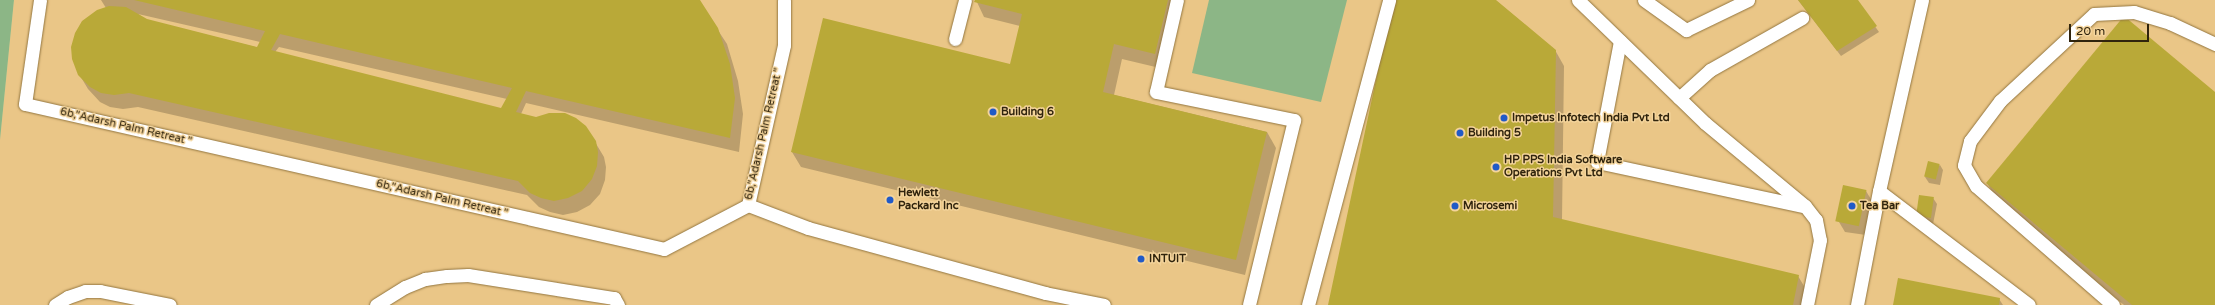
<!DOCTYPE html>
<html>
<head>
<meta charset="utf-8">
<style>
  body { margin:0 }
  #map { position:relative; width:2215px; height:305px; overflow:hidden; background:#f4d49b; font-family:"Varela Round",sans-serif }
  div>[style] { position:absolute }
  .built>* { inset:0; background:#eac687 }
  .green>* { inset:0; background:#8cb686 }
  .shadow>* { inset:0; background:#0003 }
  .building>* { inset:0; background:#b9a938; transform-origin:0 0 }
  .roads { filter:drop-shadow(0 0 1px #937640) drop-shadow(0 0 1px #937640) }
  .service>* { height:13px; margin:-6.5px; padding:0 6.5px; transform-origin:6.5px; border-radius:6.5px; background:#fff }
  .dots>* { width:11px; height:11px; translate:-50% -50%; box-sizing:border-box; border:2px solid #f4d49b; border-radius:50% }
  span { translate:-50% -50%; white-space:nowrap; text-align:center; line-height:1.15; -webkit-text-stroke:3px #f4d49b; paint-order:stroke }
  .poi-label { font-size:11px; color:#30240d; font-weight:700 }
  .left { translate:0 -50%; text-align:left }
  .street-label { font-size:11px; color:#30240d }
  .scale { position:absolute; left:2069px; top:24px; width:80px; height:18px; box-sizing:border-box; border:2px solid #30240d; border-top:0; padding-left:5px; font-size:12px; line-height:14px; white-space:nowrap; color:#30240d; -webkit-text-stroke:3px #f4d49b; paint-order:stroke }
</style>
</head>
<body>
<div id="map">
  <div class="built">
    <div style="clip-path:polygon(14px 0,2215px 0,2215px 305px,0 305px,0 140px)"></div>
  </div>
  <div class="green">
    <div style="clip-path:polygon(0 0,14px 0,0 140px)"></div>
    <div style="clip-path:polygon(1209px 0,1347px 0,1321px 102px,1192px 73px)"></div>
  </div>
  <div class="shadow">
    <div style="clip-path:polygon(evenodd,101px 0,698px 0,727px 44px,738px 81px,743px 114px,739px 152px,526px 103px,521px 114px,595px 142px,604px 157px,606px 167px,605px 180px,600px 194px,590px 205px,577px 212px,563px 215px,550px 212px,539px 207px,527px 195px,138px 107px,123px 109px,110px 107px,100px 102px,88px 89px,79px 74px,106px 8px,101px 0,138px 14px,260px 42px,259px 48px,147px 20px,138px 14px,101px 0,279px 47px,507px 99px,502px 110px,275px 52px,279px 47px)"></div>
    <div style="clip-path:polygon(976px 0,1181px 0,1164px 69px,1122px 59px,1114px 95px,1267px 132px,1276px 148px,1245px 275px,801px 167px,792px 152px,1011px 65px,1020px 26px,984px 17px)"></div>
    <div style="clip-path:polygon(1495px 0,1555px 50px,1564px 66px,1562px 220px,1798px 276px,1807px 291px,1804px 305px,1329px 305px)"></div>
    <div style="clip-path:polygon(1798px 0,1856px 0,1879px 32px,1841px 56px)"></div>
    <div style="clip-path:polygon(2215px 94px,2215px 305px,2124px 305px,1996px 198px,1987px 183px)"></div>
    <div style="clip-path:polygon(1940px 165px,1943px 170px,1940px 185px,1929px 183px,1925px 177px)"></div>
    <div style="clip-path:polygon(1844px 186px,1866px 191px,1872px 201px,1866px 235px,1845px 232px,1839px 222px)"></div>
    <div style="clip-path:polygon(1933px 198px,1937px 204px,1933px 224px,1920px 222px)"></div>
    <div style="clip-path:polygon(1999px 299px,2003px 305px,1894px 305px)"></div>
  </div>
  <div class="building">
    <div style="clip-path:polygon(evenodd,134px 0,700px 0,718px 28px,730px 64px,735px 98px,730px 138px,526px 91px,516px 112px,536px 117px,549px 113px,565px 113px,576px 118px,586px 126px,596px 141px,598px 152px,597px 166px,592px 179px,582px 191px,568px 198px,554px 201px,541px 198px,530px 193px,518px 181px,129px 93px,114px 95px,101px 93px,90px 87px,78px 75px,72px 59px,71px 47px,75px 33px,82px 21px,97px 10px,109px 6px,126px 7px,147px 19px,257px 47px,265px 31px,134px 0,280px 34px,512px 88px,501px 108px,271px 50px,280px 34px)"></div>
    <div style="clip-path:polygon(975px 0,1168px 0,1155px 54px,1114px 44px,1103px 92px,1267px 132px,1236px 260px,791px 152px,823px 18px,1010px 64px,1022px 14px,974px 2px)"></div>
    <div style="clip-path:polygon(1393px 0,1496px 0,1556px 50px,1553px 217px,1799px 275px,1793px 305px,1328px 305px)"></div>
    <div style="clip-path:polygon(1798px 0,1858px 0,1877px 26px,1837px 51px)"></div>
    <div style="clip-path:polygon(2124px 16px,2215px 92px,2215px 305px,2132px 305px,1986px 183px)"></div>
    <div style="left:1928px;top:161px;width:12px;height:16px;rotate:14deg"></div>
    <div style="left:1843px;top:185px;width:24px;height:37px;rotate:12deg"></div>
    <div style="left:1919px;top:195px;width:15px;height:21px;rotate:8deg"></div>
    <div style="clip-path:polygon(1898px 278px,2000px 298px,1999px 305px,1893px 305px)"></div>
  </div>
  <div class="roads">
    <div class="service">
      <div style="left:40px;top:0;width:105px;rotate:98.2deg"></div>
      <div style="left:25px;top:104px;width:655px;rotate:12.78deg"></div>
      <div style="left:664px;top:249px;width:95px;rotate:-27.6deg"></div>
      <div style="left:748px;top:205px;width:164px;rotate:-77.3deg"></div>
      <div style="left:784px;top:45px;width:45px;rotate:-90deg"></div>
      <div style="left:1177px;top:0;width:94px;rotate:102.9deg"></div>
      <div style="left:1156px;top:92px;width:141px;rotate:11.5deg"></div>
      <div style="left:1294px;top:120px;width:190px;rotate:103.7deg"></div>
      <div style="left:1578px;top:0;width:177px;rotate:44.1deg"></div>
      <div style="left:1705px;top:123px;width:130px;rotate:39.7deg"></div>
      <div style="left:1805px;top:206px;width:18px;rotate:52deg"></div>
      <div style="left:1816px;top:220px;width:20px;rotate:79deg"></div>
      <div style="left:1820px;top:240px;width:66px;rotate:101.3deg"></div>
      <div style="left:1644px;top:0;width:52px;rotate:35.5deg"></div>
      <div style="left:1686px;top:30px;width:69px;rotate:-25.8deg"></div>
      <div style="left:955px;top:39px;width:40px;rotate:-75.6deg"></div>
      <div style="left:1620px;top:41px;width:123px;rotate:100.8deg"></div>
      <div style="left:1597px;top:162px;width:211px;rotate:12.1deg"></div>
      <div style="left:1679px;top:98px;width:42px;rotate:-42.1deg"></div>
      <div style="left:1710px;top:70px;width:106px;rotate:-29.5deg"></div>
      <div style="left:1879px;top:191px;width:188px;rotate:37.2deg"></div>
      <div style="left:748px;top:205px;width:64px;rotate:21deg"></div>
      <div style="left:808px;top:228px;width:246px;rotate:15.3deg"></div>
      <div style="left:1045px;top:293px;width:60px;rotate:11.5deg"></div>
      <div style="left:55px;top:305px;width:15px;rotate:-32deg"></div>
      <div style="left:68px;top:297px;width:18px;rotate:-19deg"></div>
      <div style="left:85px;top:291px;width:15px"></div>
      <div style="left:100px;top:291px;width:71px;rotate:11.3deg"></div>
      <div style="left:376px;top:305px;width:34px;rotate:-32deg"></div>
      <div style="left:405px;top:287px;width:22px;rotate:-22deg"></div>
      <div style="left:425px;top:279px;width:22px;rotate:-8deg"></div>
      <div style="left:447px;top:276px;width:21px;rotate:-3deg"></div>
      <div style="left:468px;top:275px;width:148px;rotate:9deg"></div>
      <div style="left:614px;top:298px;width:8px;rotate:60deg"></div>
      <div style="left:1308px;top:305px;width:316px;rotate:-75.1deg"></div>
      <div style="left:1857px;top:305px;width:116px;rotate:-79.1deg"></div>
      <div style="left:1879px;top:191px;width:196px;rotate:-77.3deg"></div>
      <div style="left:2113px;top:305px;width:181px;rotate:-139deg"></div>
      <div style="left:1976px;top:186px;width:24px;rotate:-120deg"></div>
      <div style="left:1964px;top:165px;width:25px;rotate:-76deg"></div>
      <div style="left:1970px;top:141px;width:50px;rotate:-53.1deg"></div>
      <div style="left:2000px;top:101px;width:128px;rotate:-42.8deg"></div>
      <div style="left:2094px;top:14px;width:40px;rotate:-2.9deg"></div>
      <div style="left:2134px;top:12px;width:38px;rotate:17deg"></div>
      <div style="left:2170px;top:23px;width:50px;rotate:25deg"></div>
    </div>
  </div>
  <div class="dots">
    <div style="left:993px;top:112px;background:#215ac7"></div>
    <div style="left:1504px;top:118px;background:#215ac7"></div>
    <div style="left:1460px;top:133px;background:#215ac7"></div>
    <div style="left:1496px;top:167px;background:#215ac7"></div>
    <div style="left:890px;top:200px;background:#215ac7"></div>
    <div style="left:1455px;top:206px;background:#215ac7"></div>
    <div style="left:1852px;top:206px;background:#215ac7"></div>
    <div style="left:1141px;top:259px;background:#215ac7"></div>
  </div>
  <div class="poi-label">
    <span class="left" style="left:1001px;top:112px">Building 6</span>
    <span class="left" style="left:1512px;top:118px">Impetus Infotech India Pvt Ltd</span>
    <span class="left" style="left:1468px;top:133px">Building 5</span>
    <span class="left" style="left:1504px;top:167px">HP PPS India Software<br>Operations Pvt Ltd</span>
    <span class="left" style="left:898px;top:200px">Hewlett<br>Packard Inc</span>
    <span class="left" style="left:1463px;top:206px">Microsemi</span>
    <span class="left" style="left:1860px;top:206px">Tea Bar</span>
    <span class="left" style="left:1149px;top:259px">INTUIT</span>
  </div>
  <div class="street-label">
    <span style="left:126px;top:127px;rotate:13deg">6b,"Adarsh Palm Retreat "</span>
    <span style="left:764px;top:134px;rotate:-77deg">6b,"Adarsh Palm Retreat "</span>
    <span style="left:442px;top:199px;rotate:13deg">6b,"Adarsh Palm Retreat "</span>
  </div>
  <div class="scale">20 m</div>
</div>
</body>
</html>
